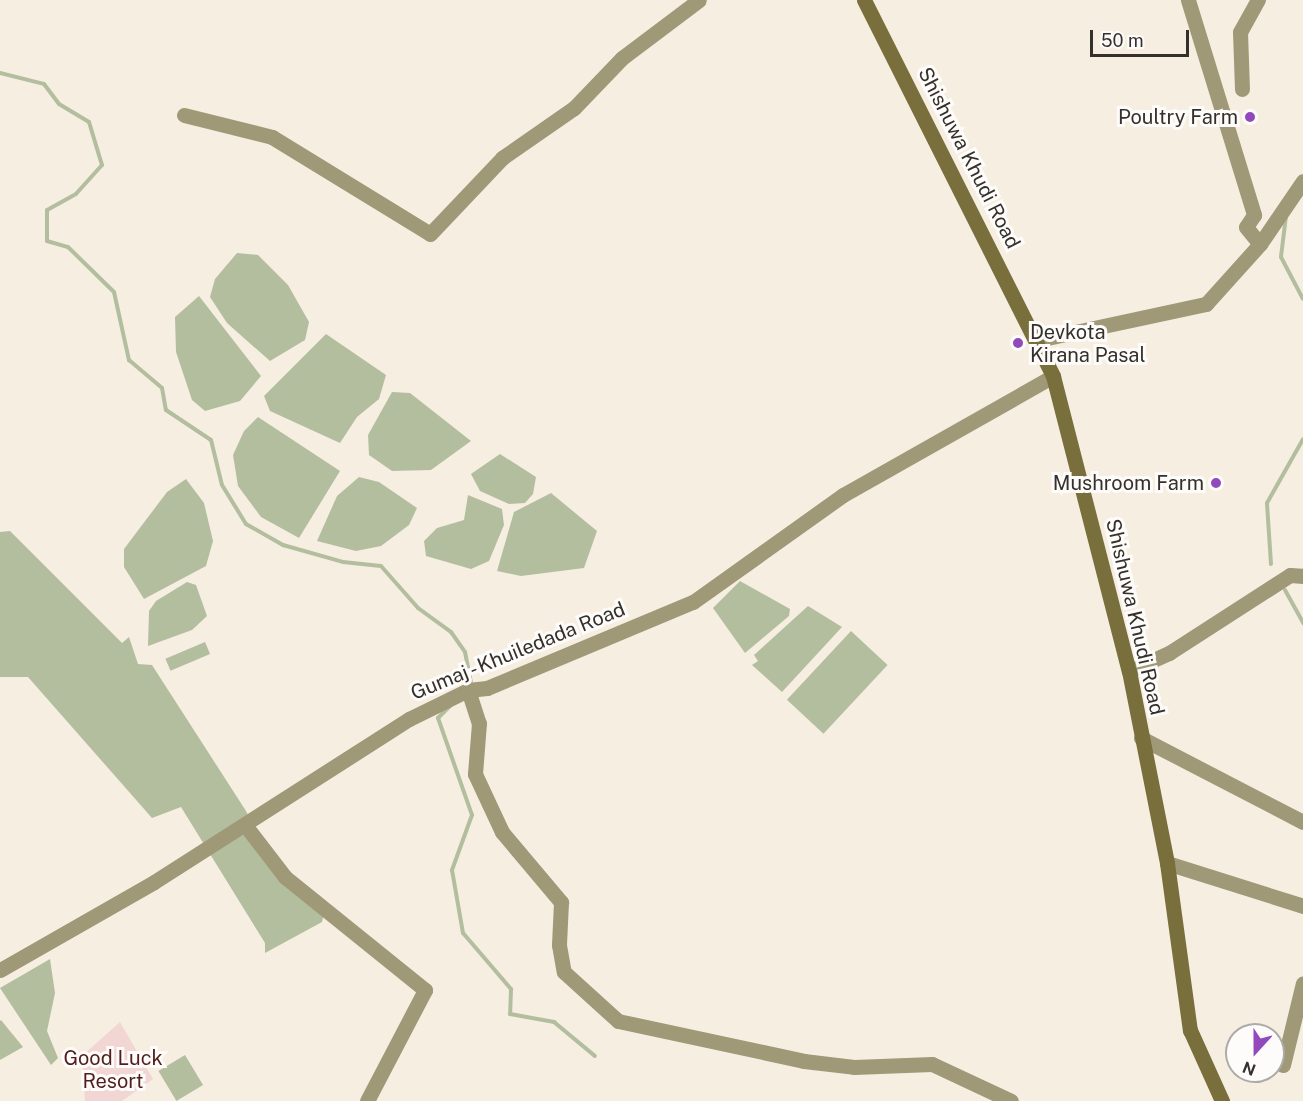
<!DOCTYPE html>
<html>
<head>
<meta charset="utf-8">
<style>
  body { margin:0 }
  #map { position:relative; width:1303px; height:1101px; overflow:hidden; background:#f7eee2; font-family:"Public Sans",sans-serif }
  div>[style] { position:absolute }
  .green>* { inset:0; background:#f1d6d3 }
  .water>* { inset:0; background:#b3be9f; transform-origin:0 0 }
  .stream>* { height:4px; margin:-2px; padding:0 2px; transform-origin:2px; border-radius:2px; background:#b3be9f }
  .minor>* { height:15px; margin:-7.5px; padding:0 7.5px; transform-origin:7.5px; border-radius:7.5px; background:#9f9977 }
  .secondary>* { height:15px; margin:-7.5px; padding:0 7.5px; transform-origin:7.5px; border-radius:7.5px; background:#796f3c }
  .dots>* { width:16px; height:16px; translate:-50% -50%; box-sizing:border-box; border:3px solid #fefcfa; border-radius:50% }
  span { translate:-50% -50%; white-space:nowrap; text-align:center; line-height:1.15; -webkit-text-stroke:6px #fefcfa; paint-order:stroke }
  .poi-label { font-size:20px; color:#34312c }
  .right { translate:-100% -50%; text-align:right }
  .left { translate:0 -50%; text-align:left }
  .street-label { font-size:20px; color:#34312c }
  .park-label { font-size:20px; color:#501e1c }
  .north { position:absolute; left:1225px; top:1023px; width:60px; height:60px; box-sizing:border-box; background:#fefcfa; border:2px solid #adaba8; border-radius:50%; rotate:201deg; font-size:16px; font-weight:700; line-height:24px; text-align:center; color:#34312c }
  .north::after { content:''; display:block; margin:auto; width:21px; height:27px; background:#9249bb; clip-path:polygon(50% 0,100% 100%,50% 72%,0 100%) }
  .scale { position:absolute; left:1090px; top:30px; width:99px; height:27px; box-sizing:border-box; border:3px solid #34312c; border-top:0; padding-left:8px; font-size:18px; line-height:21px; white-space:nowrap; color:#34312c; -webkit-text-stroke:4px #fefcfa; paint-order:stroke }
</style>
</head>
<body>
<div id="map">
  <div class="green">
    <div style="clip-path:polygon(120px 1022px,153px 1079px,122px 1101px,85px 1101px,82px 1056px)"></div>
  </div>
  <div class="water">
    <div style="clip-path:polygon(237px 253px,258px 255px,288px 285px,309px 322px,305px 340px,270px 361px,227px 323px,210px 297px,215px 279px)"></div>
    <div style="clip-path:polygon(199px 296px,261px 376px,240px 401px,205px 411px,192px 400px,176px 352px,175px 317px)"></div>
    <div style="clip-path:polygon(326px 334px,386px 375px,379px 399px,357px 417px,340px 443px,270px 411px,264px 396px)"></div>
    <div style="clip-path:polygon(392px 392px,410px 393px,471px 441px,431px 470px,392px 471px,369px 455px,368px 435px)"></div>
    <div style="clip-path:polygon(258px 417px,340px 471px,299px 538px,261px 517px,238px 486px,233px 455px,244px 431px)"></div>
    <div style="clip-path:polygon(500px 454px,536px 477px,533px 494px,525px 503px,509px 504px,480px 491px,471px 474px)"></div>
    <div style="clip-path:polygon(359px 477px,379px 482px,417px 508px,409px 525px,381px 546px,356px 551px,317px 541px,337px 496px)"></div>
    <div style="clip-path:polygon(186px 479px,204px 503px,213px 541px,206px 566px,144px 599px,124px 567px,124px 549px,167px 492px)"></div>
    <div style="clip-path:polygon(551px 493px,597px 531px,584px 568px,521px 576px,497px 571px,514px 512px)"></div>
    <div style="clip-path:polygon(468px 495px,502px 509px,504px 525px,489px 561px,471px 569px,426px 556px,424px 541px,437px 528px,464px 520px)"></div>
    <div style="clip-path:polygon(10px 531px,122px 643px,129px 637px,138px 664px,152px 665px,246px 811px,274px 864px,326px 905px,322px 922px,265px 953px,265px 943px,181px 807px,152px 818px,28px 677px,0 677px,0 532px)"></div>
    <div style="clip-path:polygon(740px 581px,790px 609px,789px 616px,745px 653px,713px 608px)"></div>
    <div style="clip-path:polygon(187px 582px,196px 585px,207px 616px,192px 630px,148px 646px,149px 611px,156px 601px)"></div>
    <div style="clip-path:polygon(808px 606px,842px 627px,782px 692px,752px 665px,758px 661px,754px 655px)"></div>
    <div style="left:851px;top:631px;width:50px;height:94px;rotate:43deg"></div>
    <div style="left:205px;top:642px;width:13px;height:43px;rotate:67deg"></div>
    <div style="clip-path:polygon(50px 959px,55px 993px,47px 1031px,58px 1058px,51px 1065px,0 988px)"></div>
    <div style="clip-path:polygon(1px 1020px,23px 1047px,0 1060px,0 1021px)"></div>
    <div style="left:185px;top:1055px;width:35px;height:31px;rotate:59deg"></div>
  </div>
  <div class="stream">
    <div style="left:0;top:73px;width:45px;rotate:14deg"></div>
    <div style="left:44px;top:84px;width:25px;rotate:53deg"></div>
    <div style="left:59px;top:104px;width:35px;rotate:31deg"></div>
    <div style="left:89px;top:122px;width:45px;rotate:73.2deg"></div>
    <div style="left:102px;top:165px;width:39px;rotate:132deg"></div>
    <div style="left:76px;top:194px;width:33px;rotate:151deg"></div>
    <div style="left:47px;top:210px;width:31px;rotate:90deg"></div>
    <div style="left:47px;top:241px;width:22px;rotate:16deg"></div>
    <div style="left:68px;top:247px;width:64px;rotate:44.4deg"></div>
    <div style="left:114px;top:292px;width:70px;rotate:77.6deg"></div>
    <div style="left:129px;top:360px;width:43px;rotate:40.3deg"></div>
    <div style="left:162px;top:388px;width:22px;rotate:80deg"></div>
    <div style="left:166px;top:410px;width:54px;rotate:33.7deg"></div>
    <div style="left:211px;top:440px;width:46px;rotate:76.3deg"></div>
    <div style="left:222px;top:485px;width:46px;rotate:58.4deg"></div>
    <div style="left:246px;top:524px;width:43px;rotate:29.6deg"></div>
    <div style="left:283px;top:545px;width:62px;rotate:15.8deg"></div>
    <div style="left:343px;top:562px;width:38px;rotate:6deg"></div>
    <div style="left:381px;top:566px;width:56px;rotate:48.6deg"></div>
    <div style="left:418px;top:608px;width:41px;rotate:36deg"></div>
    <div style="left:451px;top:632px;width:24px;rotate:55deg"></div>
    <div style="left:465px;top:652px;width:31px;rotate:79deg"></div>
    <div style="left:1286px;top:216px;width:41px;rotate:97deg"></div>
    <div style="left:1281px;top:257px;width:47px;rotate:62.4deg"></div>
    <div style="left:1271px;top:564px;width:61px;rotate:-93.8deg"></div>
    <div style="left:1267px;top:503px;width:73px;rotate:-60.6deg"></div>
    <div style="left:1285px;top:590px;width:38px;rotate:61deg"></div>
    <div style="left:450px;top:706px;width:17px;rotate:135deg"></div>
    <div style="left:438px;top:718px;width:103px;rotate:70.7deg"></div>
    <div style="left:472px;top:815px;width:59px;rotate:110deg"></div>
    <div style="left:452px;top:870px;width:64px;rotate:80.1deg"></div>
    <div style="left:463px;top:933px;width:74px;rotate:49.4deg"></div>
    <div style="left:511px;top:989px;width:25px;rotate:92deg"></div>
    <div style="left:510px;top:1014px;width:45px;rotate:10.3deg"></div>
    <div style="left:554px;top:1022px;width:53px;rotate:39.7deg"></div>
  </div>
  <div class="minor">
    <div style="left:1188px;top:0;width:225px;rotate:72.9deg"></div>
    <div style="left:1254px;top:215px;width:14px;rotate:124deg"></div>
    <div style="left:1246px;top:227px;width:22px;rotate:51deg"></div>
    <div style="left:1242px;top:89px;width:57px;rotate:-92deg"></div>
    <div style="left:1240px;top:32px;width:37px;rotate:-61deg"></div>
    <div style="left:184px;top:115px;width:91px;rotate:14deg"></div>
    <div style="left:272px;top:137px;width:185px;rotate:31.5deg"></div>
    <div style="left:430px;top:234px;width:105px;rotate:-46.5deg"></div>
    <div style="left:502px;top:158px;width:88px;rotate:-34.8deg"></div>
    <div style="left:574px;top:108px;width:69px;rotate:-46.2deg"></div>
    <div style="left:622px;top:58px;width:96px;rotate:-37deg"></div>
    <div style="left:1038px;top:340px;width:172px;rotate:-12.1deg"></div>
    <div style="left:1206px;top:304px;width:81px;rotate:-48deg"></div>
    <div style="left:1260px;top:244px;width:76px;rotate:-55.7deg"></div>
    <div style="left:1129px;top:671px;width:44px;rotate:-24.2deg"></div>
    <div style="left:1169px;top:653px;width:144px;rotate:-32.8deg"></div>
    <div style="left:1290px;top:575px;width:13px;rotate:4deg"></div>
    <div style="left:468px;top:690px;width:35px;rotate:72deg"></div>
    <div style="left:479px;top:723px;width:51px;rotate:94.5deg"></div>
    <div style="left:475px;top:774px;width:64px;rotate:65deg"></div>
    <div style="left:502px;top:832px;width:92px;rotate:49.9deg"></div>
    <div style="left:561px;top:902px;width:43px;rotate:92.7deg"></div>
    <div style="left:559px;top:945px;width:27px;rotate:80deg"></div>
    <div style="left:564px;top:972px;width:73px;rotate:42.2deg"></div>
    <div style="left:618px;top:1021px;width:190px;rotate:12.1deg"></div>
    <div style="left:804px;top:1061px;width:50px;rotate:6.8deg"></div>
    <div style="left:854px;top:1067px;width:78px;rotate:-2.2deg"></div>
    <div style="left:932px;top:1064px;width:87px;rotate:25.1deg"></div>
    <div style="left:1141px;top:738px;width:182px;rotate:27.4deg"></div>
    <div style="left:245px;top:825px;width:66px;rotate:52.4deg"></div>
    <div style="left:285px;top:877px;width:180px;rotate:38.9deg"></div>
    <div style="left:425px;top:990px;width:125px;rotate:117.6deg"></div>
    <div style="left:1167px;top:863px;width:143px;rotate:17.5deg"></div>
    <div style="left:0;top:970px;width:177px;rotate:-29.7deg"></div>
    <div style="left:154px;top:882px;width:303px;rotate:-32.6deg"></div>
    <div style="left:409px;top:719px;width:66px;rotate:-26.2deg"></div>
    <div style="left:468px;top:690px;width:19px;rotate:-6deg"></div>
    <div style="left:487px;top:688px;width:223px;rotate:-22.7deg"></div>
    <div style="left:693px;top:602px;width:184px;rotate:-35.5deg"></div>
    <div style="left:843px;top:495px;width:241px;rotate:-29.5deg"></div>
    <div style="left:1283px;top:1065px;width:84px;rotate:-76.3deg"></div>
  </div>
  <div class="secondary">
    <div style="left:864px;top:0;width:421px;rotate:63.3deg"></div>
    <div style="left:1053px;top:376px;width:305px;rotate:75.6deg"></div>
    <div style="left:1129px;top:671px;width:196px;rotate:78.8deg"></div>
    <div style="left:1167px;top:863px;width:169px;rotate:82.2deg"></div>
    <div style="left:1190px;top:1030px;width:78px;rotate:65.7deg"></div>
  </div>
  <div class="dots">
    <div style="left:1250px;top:117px;background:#9249bb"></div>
    <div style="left:1018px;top:343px;background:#9249bb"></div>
    <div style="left:1216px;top:483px;background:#9249bb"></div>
  </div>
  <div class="poi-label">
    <span class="right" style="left:1238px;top:117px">Poultry Farm</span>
    <span class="left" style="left:1030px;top:344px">Devkota<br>Kirana Pasal</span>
    <span class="right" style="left:1204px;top:483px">Mushroom Farm</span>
  </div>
  <div class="street-label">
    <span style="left:969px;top:158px;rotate:63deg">Shishuwa Khudi Road</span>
    <span style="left:1135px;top:617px;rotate:77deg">Shishuwa Khudi Road</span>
    <span style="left:518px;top:651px;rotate:-22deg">Gumaj - Khuiledada Road</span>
  </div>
  <div class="park-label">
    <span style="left:113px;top:1070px">Good Luck<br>Resort</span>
  </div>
  <div class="north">N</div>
  <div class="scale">50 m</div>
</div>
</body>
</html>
